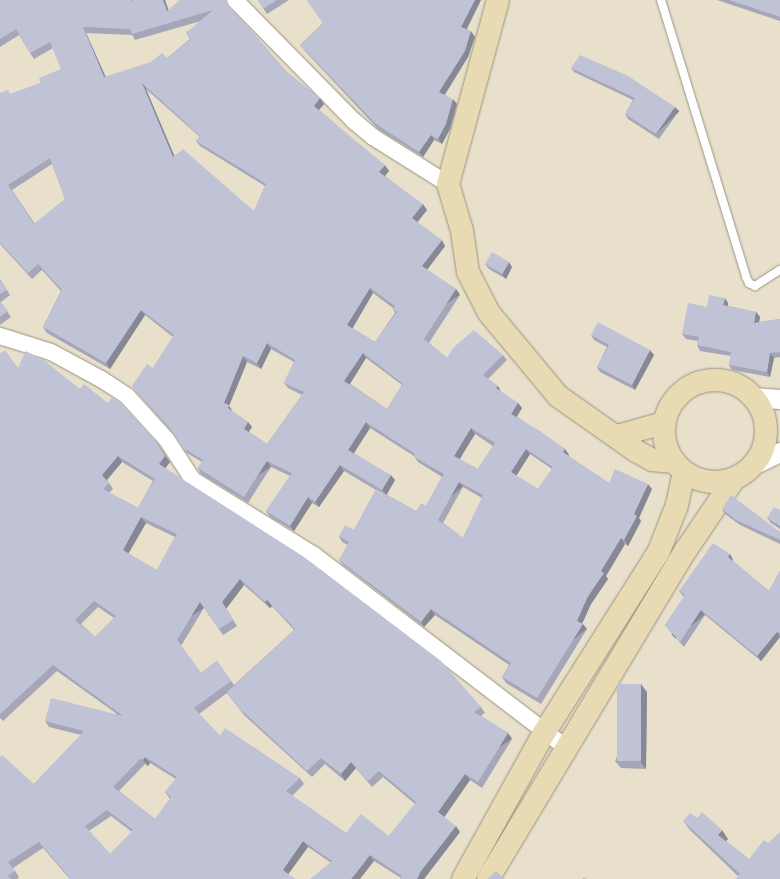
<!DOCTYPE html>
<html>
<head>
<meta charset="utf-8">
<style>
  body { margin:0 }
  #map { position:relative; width:780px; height:879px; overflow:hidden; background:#e8e0cb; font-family:Poppins,sans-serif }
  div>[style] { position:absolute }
  .roads { filter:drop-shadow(0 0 1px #9a9380) drop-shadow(0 0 1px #9a9380) }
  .service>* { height:8px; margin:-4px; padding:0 4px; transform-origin:4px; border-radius:4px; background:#fff }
  .minor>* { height:16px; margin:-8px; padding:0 8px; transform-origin:8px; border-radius:8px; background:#fff }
  .tertiary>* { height:19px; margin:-9.5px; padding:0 9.5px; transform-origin:9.5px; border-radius:9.5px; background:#fff }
  .secondary>* { height:22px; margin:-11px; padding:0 11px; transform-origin:11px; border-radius:11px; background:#e8dbb3 }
  .secondary>.ring { margin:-11px; padding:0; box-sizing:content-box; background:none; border:22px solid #e8dbb3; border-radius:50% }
  .wall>* { inset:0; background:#a5a7b8 }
  .shaded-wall>* { inset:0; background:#868896; transform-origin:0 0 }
  .building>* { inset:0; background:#c0c2d6; transform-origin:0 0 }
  span { translate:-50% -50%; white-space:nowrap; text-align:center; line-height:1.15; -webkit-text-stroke:3.5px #f5edd8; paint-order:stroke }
</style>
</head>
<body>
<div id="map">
  <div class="roads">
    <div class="service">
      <div style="left:661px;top:0;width:290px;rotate:72.9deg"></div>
      <div style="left:746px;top:277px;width:7px;rotate:63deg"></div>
      <div style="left:749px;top:283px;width:7px;rotate:27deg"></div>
      <div style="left:755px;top:286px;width:30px;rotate:-33deg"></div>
    </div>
    <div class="minor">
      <div style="left:235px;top:0;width:170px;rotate:45.5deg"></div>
      <div style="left:354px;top:121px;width:25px;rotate:40deg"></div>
      <div style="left:373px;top:137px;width:89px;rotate:32.1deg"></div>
      <div style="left:0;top:336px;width:53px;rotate:17.4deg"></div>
      <div style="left:51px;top:352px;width:57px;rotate:28.4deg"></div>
      <div style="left:101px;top:379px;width:31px;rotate:33deg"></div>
      <div style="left:127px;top:396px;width:59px;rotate:47.7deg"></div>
      <div style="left:167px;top:440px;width:48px;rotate:57deg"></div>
      <div style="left:193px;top:480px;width:142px;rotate:31.8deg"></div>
      <div style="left:314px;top:555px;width:320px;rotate:37.4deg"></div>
    </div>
    <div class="tertiary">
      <div style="left:752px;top:397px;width:28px;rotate:4deg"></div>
      <div style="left:755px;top:464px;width:28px;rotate:-26deg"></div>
    </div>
    <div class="secondary">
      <div style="left:498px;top:0;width:191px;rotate:105.2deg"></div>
      <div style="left:448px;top:184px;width:49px;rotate:73.4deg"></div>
      <div style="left:462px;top:231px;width:41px;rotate:81.7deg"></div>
      <div style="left:468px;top:272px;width:46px;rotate:62.9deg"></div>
      <div style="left:489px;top:313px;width:108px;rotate:50.3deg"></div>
      <div style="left:558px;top:396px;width:95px;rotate:35.2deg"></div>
      <div style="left:636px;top:451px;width:18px;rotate:29deg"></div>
      <div style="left:652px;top:460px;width:22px;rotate:5deg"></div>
      <div class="ring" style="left:664px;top:380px;width:80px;height:80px"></div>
      <div style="left:617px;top:436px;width:49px;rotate:-15.5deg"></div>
      <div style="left:463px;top:879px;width:167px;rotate:-61deg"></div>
      <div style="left:544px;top:733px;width:215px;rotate:-57.7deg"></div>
      <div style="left:659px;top:551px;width:49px;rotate:-68.6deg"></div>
      <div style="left:677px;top:505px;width:34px;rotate:-78deg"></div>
      <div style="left:488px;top:879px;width:384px;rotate:-59deg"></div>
      <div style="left:686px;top:550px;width:86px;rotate:-55.9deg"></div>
    </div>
  </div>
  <div class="wall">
    <div style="clip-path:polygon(evenodd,0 0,165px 0,168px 10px,224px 0,286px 71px,324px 104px,319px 110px,389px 171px,385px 176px,427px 210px,417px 222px,445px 246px,427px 270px,456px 289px,460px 295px,429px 343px,447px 358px,503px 355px,507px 360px,488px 379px,498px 386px,501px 392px,518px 403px,522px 408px,517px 417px,565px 449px,569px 455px,568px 456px,609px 483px,652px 489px,639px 518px,641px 521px,628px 546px,625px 544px,606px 576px,608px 579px,591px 604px,582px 624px,587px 629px,541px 704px,506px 683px,502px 677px,509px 665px,435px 615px,424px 627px,343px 565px,339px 560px,348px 545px,342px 542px,339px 536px,354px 530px,376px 490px,344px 471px,319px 507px,312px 503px,294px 531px,270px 517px,266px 511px,290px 476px,271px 467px,248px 503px,201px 474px,198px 468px,202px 462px,187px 453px,173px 433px,136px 391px,132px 386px,153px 368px,173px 337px,145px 315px,110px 369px,47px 333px,43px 327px,61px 291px,42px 270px,32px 279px,0 244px,0 93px,11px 94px,41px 83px,61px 69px,53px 48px,34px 59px,30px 53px,19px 35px,0 47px,0 0,201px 21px,186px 33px,190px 39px,167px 58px,106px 77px,86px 33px,132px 35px,135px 40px,201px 21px,0 0,146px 89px,200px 137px,196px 141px,200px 146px,265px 186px,254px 211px,174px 156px,146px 89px,0 0,52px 164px,65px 199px,35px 224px,12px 190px,52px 164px,0 0,373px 293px,393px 308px,393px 309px,395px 313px,375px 342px,352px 328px,373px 293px,0 0,271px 349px,294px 362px,284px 383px,288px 388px,302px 395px,267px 444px,249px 432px,252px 427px,248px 422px,232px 411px,229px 406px,247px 362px,261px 369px,271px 349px,0 0,366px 358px,402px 385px,387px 409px,350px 384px,366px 358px,0 0,370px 428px,414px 456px,418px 462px,442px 477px,426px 506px,416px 511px,387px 495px,395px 480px,354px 453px,370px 428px,0 0,475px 434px,493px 446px,478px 469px,459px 459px,475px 434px,0 0,530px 454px,552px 469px,538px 489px,516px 476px,530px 454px,0 0,463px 487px,482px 498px,463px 538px,443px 523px,463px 487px)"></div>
    <div style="clip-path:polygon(258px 0,289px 0,267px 14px)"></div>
    <div style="clip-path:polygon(307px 0,481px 0,467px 29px,475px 37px,468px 57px,445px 95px,457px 104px,450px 129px,442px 144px,434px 140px,423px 157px,379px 130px,304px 50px,300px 45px,323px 23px)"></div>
    <div style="clip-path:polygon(717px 0,780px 0,780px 21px)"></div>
    <div style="clip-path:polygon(571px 68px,679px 111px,659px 139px,628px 119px,625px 114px,633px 100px,574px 72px)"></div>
    <div style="clip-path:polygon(485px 264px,512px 267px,506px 279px,489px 269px)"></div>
    <div style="clip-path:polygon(0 279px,10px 295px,1px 302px,11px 317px,0 325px)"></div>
    <div style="clip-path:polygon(728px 303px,728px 306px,756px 312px,760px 317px,759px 322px,780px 319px,780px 357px,774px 358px,770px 377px,732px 370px,729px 365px,731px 356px,700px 351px,697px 345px,698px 341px,686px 339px,682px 334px,707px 307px)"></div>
    <div style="clip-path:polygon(591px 335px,654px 355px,635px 390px,600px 372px,597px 367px,607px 347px,594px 340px)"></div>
    <div style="clip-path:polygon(evenodd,0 354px,18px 368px,170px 462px,165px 468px,481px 707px,485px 713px,481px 716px,508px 733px,512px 739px,482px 788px,470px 780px,444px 817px,460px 832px,424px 879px,400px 879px,401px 878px,374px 861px,330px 862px,308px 847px,288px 874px,69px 878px,43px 848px,13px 868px,19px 877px,17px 879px,0 879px,34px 784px,81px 735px,49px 727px,45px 721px,117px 714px,57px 671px,3px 721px,0 718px,0 354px,122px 462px,153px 481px,138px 508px,109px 493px,113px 489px,107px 480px,122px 462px,0 354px,146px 523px,175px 537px,157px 570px,128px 554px,146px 523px,0 354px,244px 585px,270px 608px,272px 606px,294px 630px,234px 685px,217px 661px,201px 673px,181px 646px,204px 608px,223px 635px,237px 626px,226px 609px,244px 585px,0 354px,98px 607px,114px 618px,95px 637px,81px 624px,98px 607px,0 354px,227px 693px,245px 716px,312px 777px,325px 764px,345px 781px,356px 768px,372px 787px,383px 777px,415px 804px,389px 836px,346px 833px,292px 796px,304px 784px,300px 778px,220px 736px,199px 714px,227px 693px,0 354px,150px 763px,176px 779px,165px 792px,170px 799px,155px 819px,119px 791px,145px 764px,148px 766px,150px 763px,0 354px,111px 816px,132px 832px,110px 854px,89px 831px,111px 816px)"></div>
    <div style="clip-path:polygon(722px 509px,780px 532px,780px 544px,740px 525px,725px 514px)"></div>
    <div style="clip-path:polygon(780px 510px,780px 529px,771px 523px,767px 518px)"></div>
    <div style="clip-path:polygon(730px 554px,733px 560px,733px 561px,769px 591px,780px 571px,780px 637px,761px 661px,705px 615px,684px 647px,669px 630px,665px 625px,684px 597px,679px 591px)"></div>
    <div style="clip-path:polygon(647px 692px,646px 769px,621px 768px,615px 761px)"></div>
    <div style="clip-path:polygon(697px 818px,728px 839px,726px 841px,749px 859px,768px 843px,738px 876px,690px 830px,683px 821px)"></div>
  </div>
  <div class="shaded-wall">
    <div style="clip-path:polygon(163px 0,165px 0,171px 17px,167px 11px)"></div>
    <div style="clip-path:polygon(475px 0,481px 0,465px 32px,461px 27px)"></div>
    <div style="clip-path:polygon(83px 27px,86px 33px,108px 83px,104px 77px)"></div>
    <div style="clip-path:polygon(471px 31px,475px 37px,468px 57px,443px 97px,439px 92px)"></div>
    <div style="clip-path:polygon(142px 83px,146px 89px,177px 162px,173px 157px)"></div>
    <div style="clip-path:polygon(320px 98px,324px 104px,318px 111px,314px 106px)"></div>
    <div style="clip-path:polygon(453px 99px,457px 104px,450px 129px,442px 144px,438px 139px)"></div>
    <div style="left:675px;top:107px;width:6px;height:33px;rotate:45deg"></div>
    <div style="clip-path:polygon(431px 135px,434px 140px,423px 157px,419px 152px)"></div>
    <div style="clip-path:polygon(385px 165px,389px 171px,383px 178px,379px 172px)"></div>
    <div style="clip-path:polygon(423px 204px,427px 210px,416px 224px,412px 218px)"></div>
    <div style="clip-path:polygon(442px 240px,445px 246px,426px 271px,422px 266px)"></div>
    <div style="clip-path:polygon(509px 262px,512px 267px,506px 279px,502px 274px)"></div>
    <div style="clip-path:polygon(370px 288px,373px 293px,351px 331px,347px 325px)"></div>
    <div style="left:456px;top:289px;width:7px;height:59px;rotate:56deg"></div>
    <div style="clip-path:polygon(725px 298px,728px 303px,727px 310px,723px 305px)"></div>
    <div style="clip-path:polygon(141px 310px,145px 315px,110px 369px,106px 363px)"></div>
    <div style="clip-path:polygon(756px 312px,760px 317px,758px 328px,754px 323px)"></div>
    <div style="clip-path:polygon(267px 343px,271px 349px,261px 369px,257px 363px)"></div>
    <div style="clip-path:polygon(650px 350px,654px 355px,635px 390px,632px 385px)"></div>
    <div style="clip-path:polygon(363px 353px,366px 358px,348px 387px,344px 381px)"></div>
    <div style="clip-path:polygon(770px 353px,774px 358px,770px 377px,767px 372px)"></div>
    <div style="clip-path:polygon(243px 356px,247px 362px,229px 406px,232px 410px,231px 413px,224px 403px)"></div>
    <div style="clip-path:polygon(498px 386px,501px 392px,500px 394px,496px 388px)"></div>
    <div style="clip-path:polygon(518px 403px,522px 408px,515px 419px,511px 414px)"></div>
    <div style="clip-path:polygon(248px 422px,252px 427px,247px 434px,244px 429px)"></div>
    <div style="clip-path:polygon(366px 422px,370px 428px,352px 456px,348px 450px)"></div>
    <div style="clip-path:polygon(471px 428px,475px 434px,458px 462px,454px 456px)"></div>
    <div style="clip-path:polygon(155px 440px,170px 462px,163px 471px,159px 464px)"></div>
    <div style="clip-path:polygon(526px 449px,530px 454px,515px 478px,511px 472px)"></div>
    <div style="clip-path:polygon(565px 449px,569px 455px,567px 458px,563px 452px)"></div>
    <div style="clip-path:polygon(118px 456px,122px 462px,106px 481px,102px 475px)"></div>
    <div style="left:267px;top:461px;width:7px;height:43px;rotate:56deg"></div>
    <div style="clip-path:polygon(340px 465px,344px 471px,319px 507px,315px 502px)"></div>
    <div style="clip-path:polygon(391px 475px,395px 480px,386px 495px,382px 490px)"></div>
    <div style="left:459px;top:482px;width:6px;height:43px;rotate:51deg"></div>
    <div style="clip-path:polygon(648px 484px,652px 489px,639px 518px,641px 521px,628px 546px,624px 540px,634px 514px)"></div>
    <div style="clip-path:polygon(308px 497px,312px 503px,294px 531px,290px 526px)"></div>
    <div style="clip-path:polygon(141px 517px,146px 523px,127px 556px,123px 550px)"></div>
    <div style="clip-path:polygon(621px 538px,625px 544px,606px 576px,608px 579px,591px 604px,581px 626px,577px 621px,587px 598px,601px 571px)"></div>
    <div style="clip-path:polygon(730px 554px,733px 560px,732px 562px,728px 557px)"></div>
    <div style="clip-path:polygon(240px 579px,244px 585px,226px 609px,237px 626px,222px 602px)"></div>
    <div style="left:267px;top:600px;width:8px;height:3px;rotate:50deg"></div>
    <div style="left:200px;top:602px;width:7px;height:44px;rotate:56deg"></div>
    <div style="clip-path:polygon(431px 609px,435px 615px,424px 627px,421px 622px)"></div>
    <div style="left:701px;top:610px;width:6px;height:38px;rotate:51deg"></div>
    <div style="left:583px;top:624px;width:6px;height:87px;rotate:51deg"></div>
    <div style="clip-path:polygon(777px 632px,780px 637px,761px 661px,757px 656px)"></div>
    <div style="clip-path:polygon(641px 684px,647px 692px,646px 769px,640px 761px)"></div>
    <div style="left:508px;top:733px;width:7px;height:57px;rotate:56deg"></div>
    <div style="clip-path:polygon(145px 757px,150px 763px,148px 766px,143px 760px)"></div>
    <div style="clip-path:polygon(351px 762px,356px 768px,345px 781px,341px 774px)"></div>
    <div style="clip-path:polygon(465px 774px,470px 780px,443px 819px,438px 812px)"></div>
    <div style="clip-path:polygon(456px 826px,460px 832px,424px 879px,417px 879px,421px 871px)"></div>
    <div style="clip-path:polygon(722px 830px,728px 839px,724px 844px,718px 835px)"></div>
    <div style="clip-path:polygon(303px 841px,308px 847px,287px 876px,283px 870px)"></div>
    <div style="clip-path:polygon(370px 855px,374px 861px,360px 879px,351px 879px)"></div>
  </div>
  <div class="building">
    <div style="clip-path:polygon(evenodd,0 0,131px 0,131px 1px,134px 0,163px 0,167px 11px,180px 0,224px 0,286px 71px,320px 98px,314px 106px,385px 165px,379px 172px,423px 204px,412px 218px,442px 240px,422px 266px,456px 289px,424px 339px,447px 358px,453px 348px,474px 330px,503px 355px,483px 375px,498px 386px,496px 388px,518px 403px,511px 414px,540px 431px,565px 449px,563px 452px,609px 483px,615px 469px,648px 484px,634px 514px,637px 516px,624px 540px,621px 538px,601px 571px,604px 573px,587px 598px,577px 621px,583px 624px,537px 698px,502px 677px,511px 663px,431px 609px,421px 622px,339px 560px,349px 542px,339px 536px,345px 525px,354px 530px,376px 489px,416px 511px,421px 503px,426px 506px,444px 474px,414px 457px,415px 454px,366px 422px,348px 450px,391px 475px,382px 490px,340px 465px,315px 502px,308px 497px,290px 526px,266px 511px,292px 473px,267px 461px,244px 497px,198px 468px,203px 460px,183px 448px,170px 428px,132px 386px,147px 364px,153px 368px,174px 335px,141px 310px,106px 363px,43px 327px,62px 290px,38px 264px,28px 273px,0 243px,0 93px,8px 90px,10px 94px,41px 83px,39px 78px,61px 69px,50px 42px,30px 53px,16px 29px,0 39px,0 0,213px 10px,186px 33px,191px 39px,167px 58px,162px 53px,151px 62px,104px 77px,83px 27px,130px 29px,132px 34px,213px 10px,0 0,142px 83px,201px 137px,196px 141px,266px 184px,254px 211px,183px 149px,173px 157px,142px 83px,0 0,50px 158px,65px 199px,34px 224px,8px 185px,50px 158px,0 0,370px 288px,395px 306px,393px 309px,397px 312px,375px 342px,347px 325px,370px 288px,0 0,267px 343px,295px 360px,284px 383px,304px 392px,267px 444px,244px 429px,248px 422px,228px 408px,229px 405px,224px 403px,243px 356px,257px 363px,267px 343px,0 0,363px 353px,403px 384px,387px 409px,344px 381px,363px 353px,0 0,471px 428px,495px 443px,478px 469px,454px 456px,471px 428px,0 0,526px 449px,553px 467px,538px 489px,511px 472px,526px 449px,0 0,459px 482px,483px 495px,463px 538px,438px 520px,459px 482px)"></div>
    <div style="clip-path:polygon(258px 0,277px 0,263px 9px)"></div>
    <div style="clip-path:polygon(307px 0,475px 0,461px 27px,471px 31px,465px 51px,439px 92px,453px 99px,446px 124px,438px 139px,431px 135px,419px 152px,376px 124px,300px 45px,323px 23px)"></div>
    <div style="clip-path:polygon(729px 0,780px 0,780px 17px)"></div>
    <div style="clip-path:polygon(580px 55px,628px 76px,675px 107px,656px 134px,625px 114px,635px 98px,571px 68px)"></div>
    <div style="left:492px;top:252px;width:20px;height:14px;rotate:30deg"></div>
    <div style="clip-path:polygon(0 280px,7px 290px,0 294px)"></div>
    <div style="clip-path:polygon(709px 295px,725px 298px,723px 305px,756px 312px,754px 323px,780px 319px,780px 352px,770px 353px,767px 372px,729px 365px,731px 352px,697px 345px,699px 337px,682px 334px,688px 303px,707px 307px)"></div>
    <div style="clip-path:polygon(0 301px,8px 311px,0 317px)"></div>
    <div style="clip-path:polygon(598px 322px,650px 350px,632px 385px,597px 367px,609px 345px,591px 335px)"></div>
    <div style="clip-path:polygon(evenodd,5px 350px,18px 368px,26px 351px,45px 361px,80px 389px,84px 384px,108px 403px,112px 398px,119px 403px,120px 401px,155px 440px,165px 456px,159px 464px,304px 557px,441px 661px,481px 707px,474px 712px,508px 733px,478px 782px,465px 774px,438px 812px,456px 826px,421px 871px,417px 879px,400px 879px,402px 876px,370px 855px,351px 879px,310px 879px,332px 861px,303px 841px,283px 870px,295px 879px,68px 879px,70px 878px,39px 842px,8px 862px,15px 871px,8px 876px,11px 879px,0 879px,0 757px,2px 755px,34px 784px,84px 731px,45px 721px,51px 698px,123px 716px,53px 665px,0 714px,0 354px,5px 350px,118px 456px,155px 479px,138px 508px,103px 489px,109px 483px,102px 475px,118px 456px,5px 350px,141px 517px,177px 534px,157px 570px,123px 550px,141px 517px,5px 350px,240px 579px,265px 602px,267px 600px,295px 629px,227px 692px,240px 709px,307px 771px,321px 758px,341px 774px,351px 762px,368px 781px,379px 771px,416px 802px,389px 836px,361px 814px,346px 833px,286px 791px,300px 778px,225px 728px,220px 736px,194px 708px,231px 681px,217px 661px,201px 673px,177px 640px,200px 602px,219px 629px,233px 620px,222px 602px,240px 579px,5px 350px,94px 601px,116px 616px,95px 637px,75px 620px,94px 601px,5px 350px,145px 757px,177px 777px,165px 792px,171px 797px,155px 819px,113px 787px,141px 758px,143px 760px,145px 757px,5px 350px,107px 810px,133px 830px,110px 854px,85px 826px,107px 810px)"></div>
    <div style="clip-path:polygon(731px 495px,780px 532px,780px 540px,736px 520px,722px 509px)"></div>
    <div style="clip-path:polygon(774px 507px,780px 510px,780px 526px,767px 518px)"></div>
    <div style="clip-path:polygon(713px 543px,730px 554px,728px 557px,769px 591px,780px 571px,780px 633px,777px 632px,757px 656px,701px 610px,680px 642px,665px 625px,685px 595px,679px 591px)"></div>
    <div style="left:617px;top:684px;width:24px;height:77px"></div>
    <div style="clip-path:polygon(702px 812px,722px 830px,718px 835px,749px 859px,764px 840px,768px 843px,780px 832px,780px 879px,736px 879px,740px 874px,683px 821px,690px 813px,697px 818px)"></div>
    <div style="clip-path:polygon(496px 871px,505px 879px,487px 879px)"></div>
    <div style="clip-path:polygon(584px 877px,587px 879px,582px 879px)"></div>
  </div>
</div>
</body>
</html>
